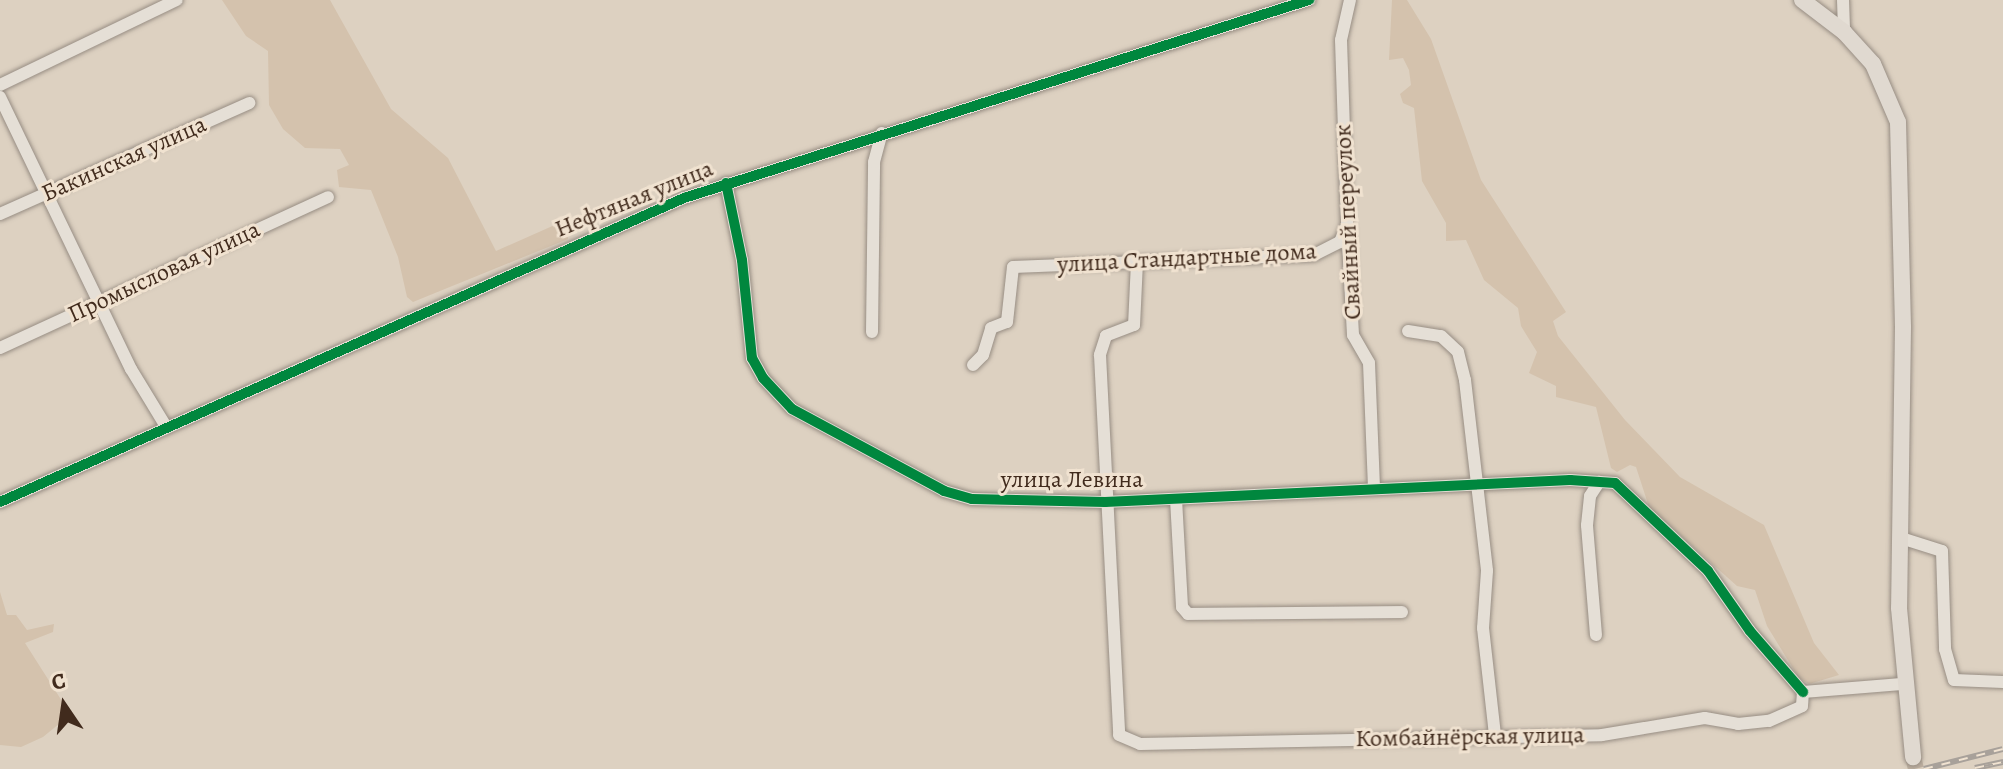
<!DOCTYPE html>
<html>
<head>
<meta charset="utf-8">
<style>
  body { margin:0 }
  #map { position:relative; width:2003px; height:769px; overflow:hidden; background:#ddd1c1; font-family:Alegreya,serif }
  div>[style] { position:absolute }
  .green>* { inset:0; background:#d4c2ad }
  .major-tunnel>* { height:16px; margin-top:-8px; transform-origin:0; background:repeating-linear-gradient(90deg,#beb0a0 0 16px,transparent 0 24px) }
  .roads { filter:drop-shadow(0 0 2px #978d83) drop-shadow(0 0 2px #978d83) }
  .minor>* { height:12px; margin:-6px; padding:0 6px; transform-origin:6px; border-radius:6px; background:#e5dfd6 }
  .major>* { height:16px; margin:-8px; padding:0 8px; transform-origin:8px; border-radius:8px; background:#e0d9d0 }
  .rail>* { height:6px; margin-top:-3px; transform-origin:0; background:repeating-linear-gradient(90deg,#f0e2d0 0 9px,#a8a19a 0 18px); box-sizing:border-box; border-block:2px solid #a8a19a }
  .cycleway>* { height:10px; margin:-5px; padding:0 5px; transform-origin:5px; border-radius:5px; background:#00873e }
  span { translate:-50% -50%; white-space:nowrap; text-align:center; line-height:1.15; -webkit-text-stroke:6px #f0e2d0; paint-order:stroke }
  .street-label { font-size:24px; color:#412b1d }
  .north { position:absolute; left:24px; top:665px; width:80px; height:80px; -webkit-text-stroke:6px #f0e2d0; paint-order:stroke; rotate:347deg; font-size:22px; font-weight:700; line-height:32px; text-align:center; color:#412b1d }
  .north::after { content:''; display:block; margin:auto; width:28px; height:36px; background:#412b1d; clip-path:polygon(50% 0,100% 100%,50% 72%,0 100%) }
</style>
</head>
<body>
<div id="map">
  <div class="green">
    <div style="clip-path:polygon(222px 0,330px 0,391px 109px,448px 158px,496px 251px,566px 220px,568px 239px,413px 302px,407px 297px,398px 257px,371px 190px,339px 187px,337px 170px,349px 165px,340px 149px,305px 148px,283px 129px,269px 105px,268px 51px,246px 36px)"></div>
    <div style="clip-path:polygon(1392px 0,1407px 0,1431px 39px,1481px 180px,1566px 312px,1553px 321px,1558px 336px,1625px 420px,1680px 477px,1764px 525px,1814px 643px,1839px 675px,1809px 684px,1799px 678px,1767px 626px,1755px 590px,1737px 586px,1649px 507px,1636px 467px,1630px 465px,1617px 472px,1611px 468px,1596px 407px,1556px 397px,1556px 386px,1529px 373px,1537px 352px,1521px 326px,1518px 308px,1484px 280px,1466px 240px,1446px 241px,1446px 223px,1422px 181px,1414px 108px,1403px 103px,1400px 94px,1411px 85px,1409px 70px,1403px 58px,1389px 60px)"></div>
    <div style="clip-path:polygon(0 592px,7px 615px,16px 615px,27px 630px,54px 624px,53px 632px,25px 643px,67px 709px,65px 719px,43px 737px,21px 747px,0 745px)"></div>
  </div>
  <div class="major-tunnel">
    <div style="left:1913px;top:757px;width:12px;rotate:76deg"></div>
  </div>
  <div class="roads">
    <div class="minor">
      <div style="left:1350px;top:0;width:41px;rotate:102.7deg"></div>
      <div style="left:1341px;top:40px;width:184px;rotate:88.1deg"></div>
      <div style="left:1347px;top:224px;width:111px;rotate:86.9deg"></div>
      <div style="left:1353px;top:335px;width:32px;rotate:60deg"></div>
      <div style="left:1369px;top:363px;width:125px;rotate:87.7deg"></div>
      <div style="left:1843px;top:0;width:32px;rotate:88deg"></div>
      <div style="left:0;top:85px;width:196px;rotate:-25.7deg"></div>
      <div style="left:0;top:97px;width:302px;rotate:64.3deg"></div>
      <div style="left:131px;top:369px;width:66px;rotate:58.7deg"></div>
      <div style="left:726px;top:183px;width:79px;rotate:78.3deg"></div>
      <div style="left:742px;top:260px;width:99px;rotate:84.2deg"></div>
      <div style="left:752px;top:358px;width:23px;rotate:61deg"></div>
      <div style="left:763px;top:378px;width:42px;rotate:46.9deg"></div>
      <div style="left:792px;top:409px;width:173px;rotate:28.3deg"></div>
      <div style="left:944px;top:491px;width:29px;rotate:16deg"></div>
      <div style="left:972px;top:499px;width:133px;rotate:1.3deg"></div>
      <div style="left:1105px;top:502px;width:466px;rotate:-2.7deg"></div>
      <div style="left:1570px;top:480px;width:45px;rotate:3.8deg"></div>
      <div style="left:1615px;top:483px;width:128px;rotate:43.4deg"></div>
      <div style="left:1708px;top:571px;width:73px;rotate:55deg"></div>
      <div style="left:1750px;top:631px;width:81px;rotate:49deg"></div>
      <div style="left:0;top:214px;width:273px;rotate:-24deg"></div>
      <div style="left:1137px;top:262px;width:63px;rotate:92.7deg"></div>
      <div style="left:1134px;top:325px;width:30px;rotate:159deg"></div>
      <div style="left:1106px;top:336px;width:20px;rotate:108deg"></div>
      <div style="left:1100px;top:355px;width:380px;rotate:87.1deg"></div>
      <div style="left:1119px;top:735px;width:23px;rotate:23deg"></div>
      <div style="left:1140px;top:744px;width:462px;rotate:-1.1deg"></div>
      <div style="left:1602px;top:735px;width:104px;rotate:-9.4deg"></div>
      <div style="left:1705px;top:718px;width:34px;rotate:10deg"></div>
      <div style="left:1738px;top:724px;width:31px;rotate:-6deg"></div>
      <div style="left:1769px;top:721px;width:36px;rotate:-24deg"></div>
      <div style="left:1802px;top:706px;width:14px;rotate:-86deg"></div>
      <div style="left:1408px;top:331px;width:33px;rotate:9deg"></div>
      <div style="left:1441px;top:336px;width:23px;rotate:43deg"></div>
      <div style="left:1458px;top:352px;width:29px;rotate:76deg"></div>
      <div style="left:1465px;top:380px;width:192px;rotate:83.4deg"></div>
      <div style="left:1487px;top:571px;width:57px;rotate:94deg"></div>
      <div style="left:1483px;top:628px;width:108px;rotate:83.6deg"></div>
      <div style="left:872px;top:332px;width:170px;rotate:-89.3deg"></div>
      <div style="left:874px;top:162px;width:30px;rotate:-75deg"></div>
      <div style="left:0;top:348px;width:361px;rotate:-24.7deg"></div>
      <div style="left:973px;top:365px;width:14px;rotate:-45deg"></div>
      <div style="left:983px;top:355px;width:28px;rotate:-73deg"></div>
      <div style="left:991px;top:328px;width:17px;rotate:-21deg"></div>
      <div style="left:1007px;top:322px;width:55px;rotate:-83.8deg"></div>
      <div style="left:1013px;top:267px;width:301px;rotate:-2.3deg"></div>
      <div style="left:1314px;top:255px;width:29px;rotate:-27deg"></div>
      <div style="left:1340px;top:242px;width:16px;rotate:-68deg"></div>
      <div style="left:1176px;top:499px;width:108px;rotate:86.8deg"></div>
      <div style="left:1182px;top:607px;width:9px;rotate:49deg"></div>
      <div style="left:1188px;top:614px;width:214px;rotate:-0.5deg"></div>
      <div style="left:0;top:502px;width:749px;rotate:-23.96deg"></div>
      <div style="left:684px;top:198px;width:656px;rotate:-17.58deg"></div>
      <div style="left:1901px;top:538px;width:43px;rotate:17.6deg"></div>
      <div style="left:1942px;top:551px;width:98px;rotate:88.2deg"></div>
      <div style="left:1945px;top:649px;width:32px;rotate:74deg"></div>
      <div style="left:1954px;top:680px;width:49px;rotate:2.3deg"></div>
      <div style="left:1596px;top:635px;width:110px;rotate:-94.7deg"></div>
      <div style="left:1587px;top:525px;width:29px;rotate:-84deg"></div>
      <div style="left:1590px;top:496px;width:17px;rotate:-57deg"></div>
      <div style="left:1803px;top:692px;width:99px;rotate:-4.6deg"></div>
    </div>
    <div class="major">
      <div style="left:1802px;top:0;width:53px;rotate:37.3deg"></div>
      <div style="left:1844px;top:32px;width:43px;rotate:47.8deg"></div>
      <div style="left:1873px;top:64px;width:63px;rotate:66.7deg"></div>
      <div style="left:1898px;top:122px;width:205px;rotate:88.6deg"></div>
      <div style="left:1903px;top:327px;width:281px;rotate:90.8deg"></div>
      <div style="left:1899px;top:608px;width:150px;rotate:84.6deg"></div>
    </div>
  </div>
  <div class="rail">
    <div style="left:1975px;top:768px;width:29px;rotate:-12deg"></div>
    <div style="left:1924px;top:769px;width:81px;rotate:-14.2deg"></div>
  </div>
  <div class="cycleway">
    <div style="left:726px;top:183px;width:79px;rotate:78.3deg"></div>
    <div style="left:742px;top:260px;width:99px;rotate:84.2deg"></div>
    <div style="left:752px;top:358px;width:23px;rotate:61deg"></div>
    <div style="left:763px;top:378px;width:42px;rotate:46.9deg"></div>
    <div style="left:792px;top:409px;width:173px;rotate:28.3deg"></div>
    <div style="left:944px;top:491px;width:29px;rotate:16deg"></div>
    <div style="left:972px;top:499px;width:133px;rotate:1.3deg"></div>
    <div style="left:1105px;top:502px;width:466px;rotate:-2.7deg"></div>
    <div style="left:1570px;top:480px;width:45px;rotate:3.8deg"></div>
    <div style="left:1615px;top:483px;width:128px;rotate:43.4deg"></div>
    <div style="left:1708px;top:571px;width:73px;rotate:55deg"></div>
    <div style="left:1750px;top:631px;width:81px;rotate:49deg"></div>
    <div style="left:0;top:502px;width:749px;rotate:-23.96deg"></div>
    <div style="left:684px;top:198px;width:656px;rotate:-17.58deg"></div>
  </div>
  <div class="street-label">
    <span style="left:124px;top:159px;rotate:-24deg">Бакинская улица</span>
    <span style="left:634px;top:199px;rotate:-22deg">Нефтяная улица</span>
    <span style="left:1348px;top:222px;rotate:-93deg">Свайный переулок</span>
    <span style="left:1187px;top:258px;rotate:-3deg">улица Стандартные дома</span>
    <span style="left:164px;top:272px;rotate:-25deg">Промысловая улица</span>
    <span style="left:1072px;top:480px">улица Левина</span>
    <span style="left:1470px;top:737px;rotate:-1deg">Комбайнёрская улица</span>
  </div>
  <div class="north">С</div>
</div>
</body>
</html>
